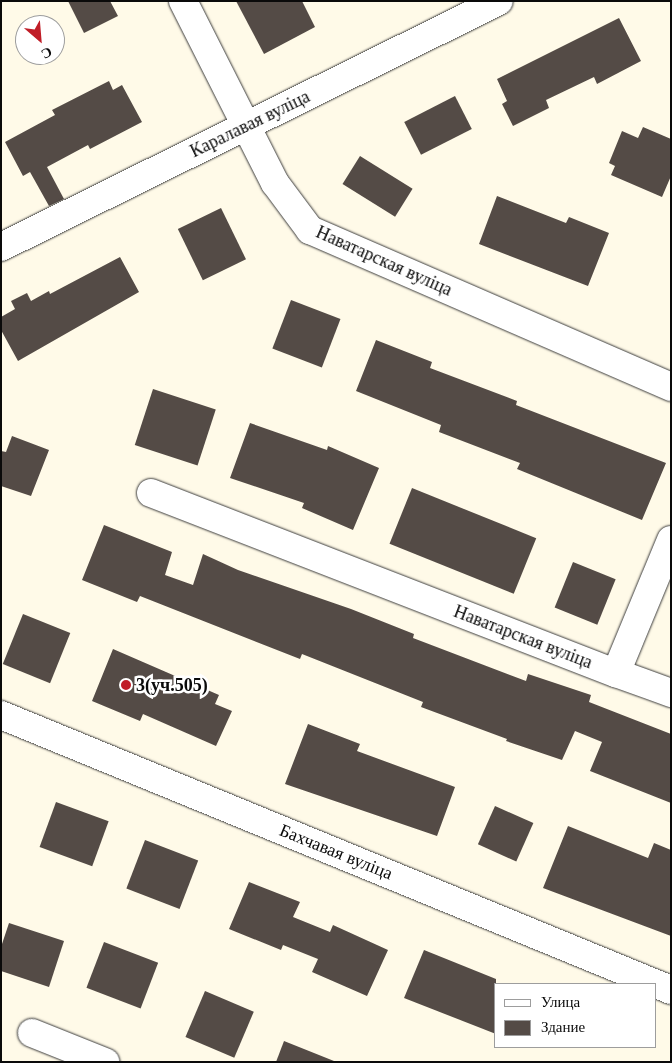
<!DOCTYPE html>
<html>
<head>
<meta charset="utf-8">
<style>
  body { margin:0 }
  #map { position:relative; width:672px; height:1063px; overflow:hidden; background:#fffae8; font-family:"Times New Roman",serif }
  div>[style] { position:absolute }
  .building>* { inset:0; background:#544b46; transform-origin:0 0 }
  .roads { filter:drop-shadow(0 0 1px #3d3d3d) drop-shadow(0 0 1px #3d3d3d) }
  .minor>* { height:28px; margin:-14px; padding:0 14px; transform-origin:14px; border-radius:14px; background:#fff }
  .dots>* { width:14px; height:14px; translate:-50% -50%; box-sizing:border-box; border:2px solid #fff; border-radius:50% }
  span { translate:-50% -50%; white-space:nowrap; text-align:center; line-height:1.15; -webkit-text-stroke:5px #fff; paint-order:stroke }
  .street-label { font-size:18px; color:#0a0a0a }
  .poi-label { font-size:18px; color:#0a0a0a; font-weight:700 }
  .left { translate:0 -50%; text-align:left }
  .frame { position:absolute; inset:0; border:2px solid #0a0a0a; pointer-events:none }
  .legend { position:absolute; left:494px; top:983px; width:162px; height:65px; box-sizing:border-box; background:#fff; border:1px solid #9d9d9d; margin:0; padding:6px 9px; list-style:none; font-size:15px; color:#0a0a0a }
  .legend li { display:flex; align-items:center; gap:10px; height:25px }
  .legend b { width:25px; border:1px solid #9d9d9d }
  .north { position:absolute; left:15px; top:15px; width:50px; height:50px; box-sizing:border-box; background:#fff; border:1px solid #9d9d9d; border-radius:50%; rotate:153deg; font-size:14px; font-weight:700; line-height:20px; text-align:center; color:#0a0a0a }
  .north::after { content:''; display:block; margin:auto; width:18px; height:22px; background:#c01d27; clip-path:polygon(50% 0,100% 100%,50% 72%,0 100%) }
</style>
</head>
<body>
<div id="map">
  <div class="building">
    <div style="clip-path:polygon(68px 1px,110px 1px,118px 16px,84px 33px)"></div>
    <div style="clip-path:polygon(236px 1px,302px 1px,315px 27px,264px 54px)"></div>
    <div style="clip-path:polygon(619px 18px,641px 61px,597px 84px,594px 77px,546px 100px,549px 108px,513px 126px,502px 104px,507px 101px,497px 79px)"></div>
    <div style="clip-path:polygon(109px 81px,113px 90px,122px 85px,142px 122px,90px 149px,88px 145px,47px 167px,64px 199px,49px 206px,30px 172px,23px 176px,5px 142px,55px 115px,52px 110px)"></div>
    <div style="left:455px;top:96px;width:37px;height:57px;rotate:63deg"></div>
    <div style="clip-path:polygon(643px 127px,671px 139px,671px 176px,662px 197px,611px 175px,615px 166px,609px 163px,622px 131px,638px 138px)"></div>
    <div style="left:360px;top:156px;width:62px;height:33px;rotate:32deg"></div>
    <div style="clip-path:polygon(497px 196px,566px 223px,569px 217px,609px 233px,588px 286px,479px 244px)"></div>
    <div style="left:221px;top:208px;width:57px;height:48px;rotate:64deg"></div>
    <div style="clip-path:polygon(120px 257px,139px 292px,18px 361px,1px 330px,1px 317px,15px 309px,11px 301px,27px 293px,31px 301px,49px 291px,50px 294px)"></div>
    <div style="left:291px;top:300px;width:53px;height:52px;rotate:21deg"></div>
    <div style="clip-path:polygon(376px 340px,432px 362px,430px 368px,517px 401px,516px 405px,666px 463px,642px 520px,517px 469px,520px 463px,439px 432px,441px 425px,356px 391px)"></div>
    <div style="left:153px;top:389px;width:66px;height:59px;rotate:18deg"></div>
    <div style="clip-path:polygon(250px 423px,327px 450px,328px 446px,379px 468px,353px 530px,302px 508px,304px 503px,230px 478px)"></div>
    <div style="clip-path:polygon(12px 436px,49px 450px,31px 496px,1px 486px,1px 451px,6px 452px)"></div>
    <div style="left:412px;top:488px;width:134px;height:60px;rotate:22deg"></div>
    <div style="clip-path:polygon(104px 525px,172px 552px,165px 575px,193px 585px,203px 554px,238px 570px,351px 609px,414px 634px,413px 638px,526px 681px,528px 674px,591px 695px,589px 702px,671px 734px,671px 803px,590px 771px,602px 742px,575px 731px,562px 760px,506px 741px,507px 739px,421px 707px,423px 702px,302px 654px,300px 659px,140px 596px,137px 602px,82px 580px)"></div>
    <div style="left:573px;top:562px;width:46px;height:49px;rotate:22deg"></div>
    <div style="left:23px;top:614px;width:51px;height:54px;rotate:22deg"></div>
    <div style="clip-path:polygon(113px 649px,219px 695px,215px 704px,232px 711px,216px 746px,143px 714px,140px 721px,92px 701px)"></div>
    <div style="clip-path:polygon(308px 724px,360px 744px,357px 751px,455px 787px,437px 836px,285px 784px)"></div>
    <div style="left:56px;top:802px;width:56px;height:48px;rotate:20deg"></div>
    <div style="left:495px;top:806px;width:42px;height:42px;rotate:24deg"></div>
    <div style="clip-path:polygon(568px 826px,648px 858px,654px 843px,671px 850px,671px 936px,543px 888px)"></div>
    <div style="left:145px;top:840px;width:57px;height:52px;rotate:21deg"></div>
    <div style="clip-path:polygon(249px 882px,300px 902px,293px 917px,330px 932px,333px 925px,388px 950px,367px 996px,312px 972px,318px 959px,283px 945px,281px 950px,229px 929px)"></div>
    <div style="clip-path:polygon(9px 923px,64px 941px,49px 987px,1px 971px,1px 947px)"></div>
    <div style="left:104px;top:942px;width:58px;height:49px;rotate:21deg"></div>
    <div style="clip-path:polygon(424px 950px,496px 979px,496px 1034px,404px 998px)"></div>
    <div style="left:205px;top:991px;width:53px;height:50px;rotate:23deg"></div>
    <div style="clip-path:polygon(284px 1041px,334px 1061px,333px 1062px,276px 1062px)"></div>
  </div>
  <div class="roads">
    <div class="minor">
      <div style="left:183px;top:1px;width:204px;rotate:63.2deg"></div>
      <div style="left:275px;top:183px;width:59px;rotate:53.3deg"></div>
      <div style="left:310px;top:230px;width:394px;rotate:23.5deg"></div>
      <div style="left:1px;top:247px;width:555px;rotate:-26.29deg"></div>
      <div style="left:151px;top:493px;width:499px;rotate:21.2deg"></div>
      <div style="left:671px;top:540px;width:144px;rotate:112.5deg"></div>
      <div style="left:616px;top:673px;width:59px;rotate:20deg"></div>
      <div style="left:1px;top:715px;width:724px;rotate:22.32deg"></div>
      <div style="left:32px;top:1033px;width:79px;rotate:21.7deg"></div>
    </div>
  </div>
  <div class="dots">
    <div style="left:126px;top:685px;background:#c01d27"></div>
  </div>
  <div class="street-label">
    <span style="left:250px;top:124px;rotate:-26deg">Каралавая вуліца</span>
    <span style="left:384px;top:261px;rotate:24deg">Наватарская вуліца</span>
    <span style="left:523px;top:637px;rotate:21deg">Наватарская вуліца</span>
    <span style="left:336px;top:852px;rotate:22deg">Бахчавая вуліца</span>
  </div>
  <div class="poi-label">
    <span class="left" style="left:136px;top:685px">3(уч.505)</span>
  </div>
  <div class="frame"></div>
  <ul class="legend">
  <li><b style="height:6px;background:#fff"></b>Улица</li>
  <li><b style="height:14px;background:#544b46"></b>Здание</li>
  </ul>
  <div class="north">С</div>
</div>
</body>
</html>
